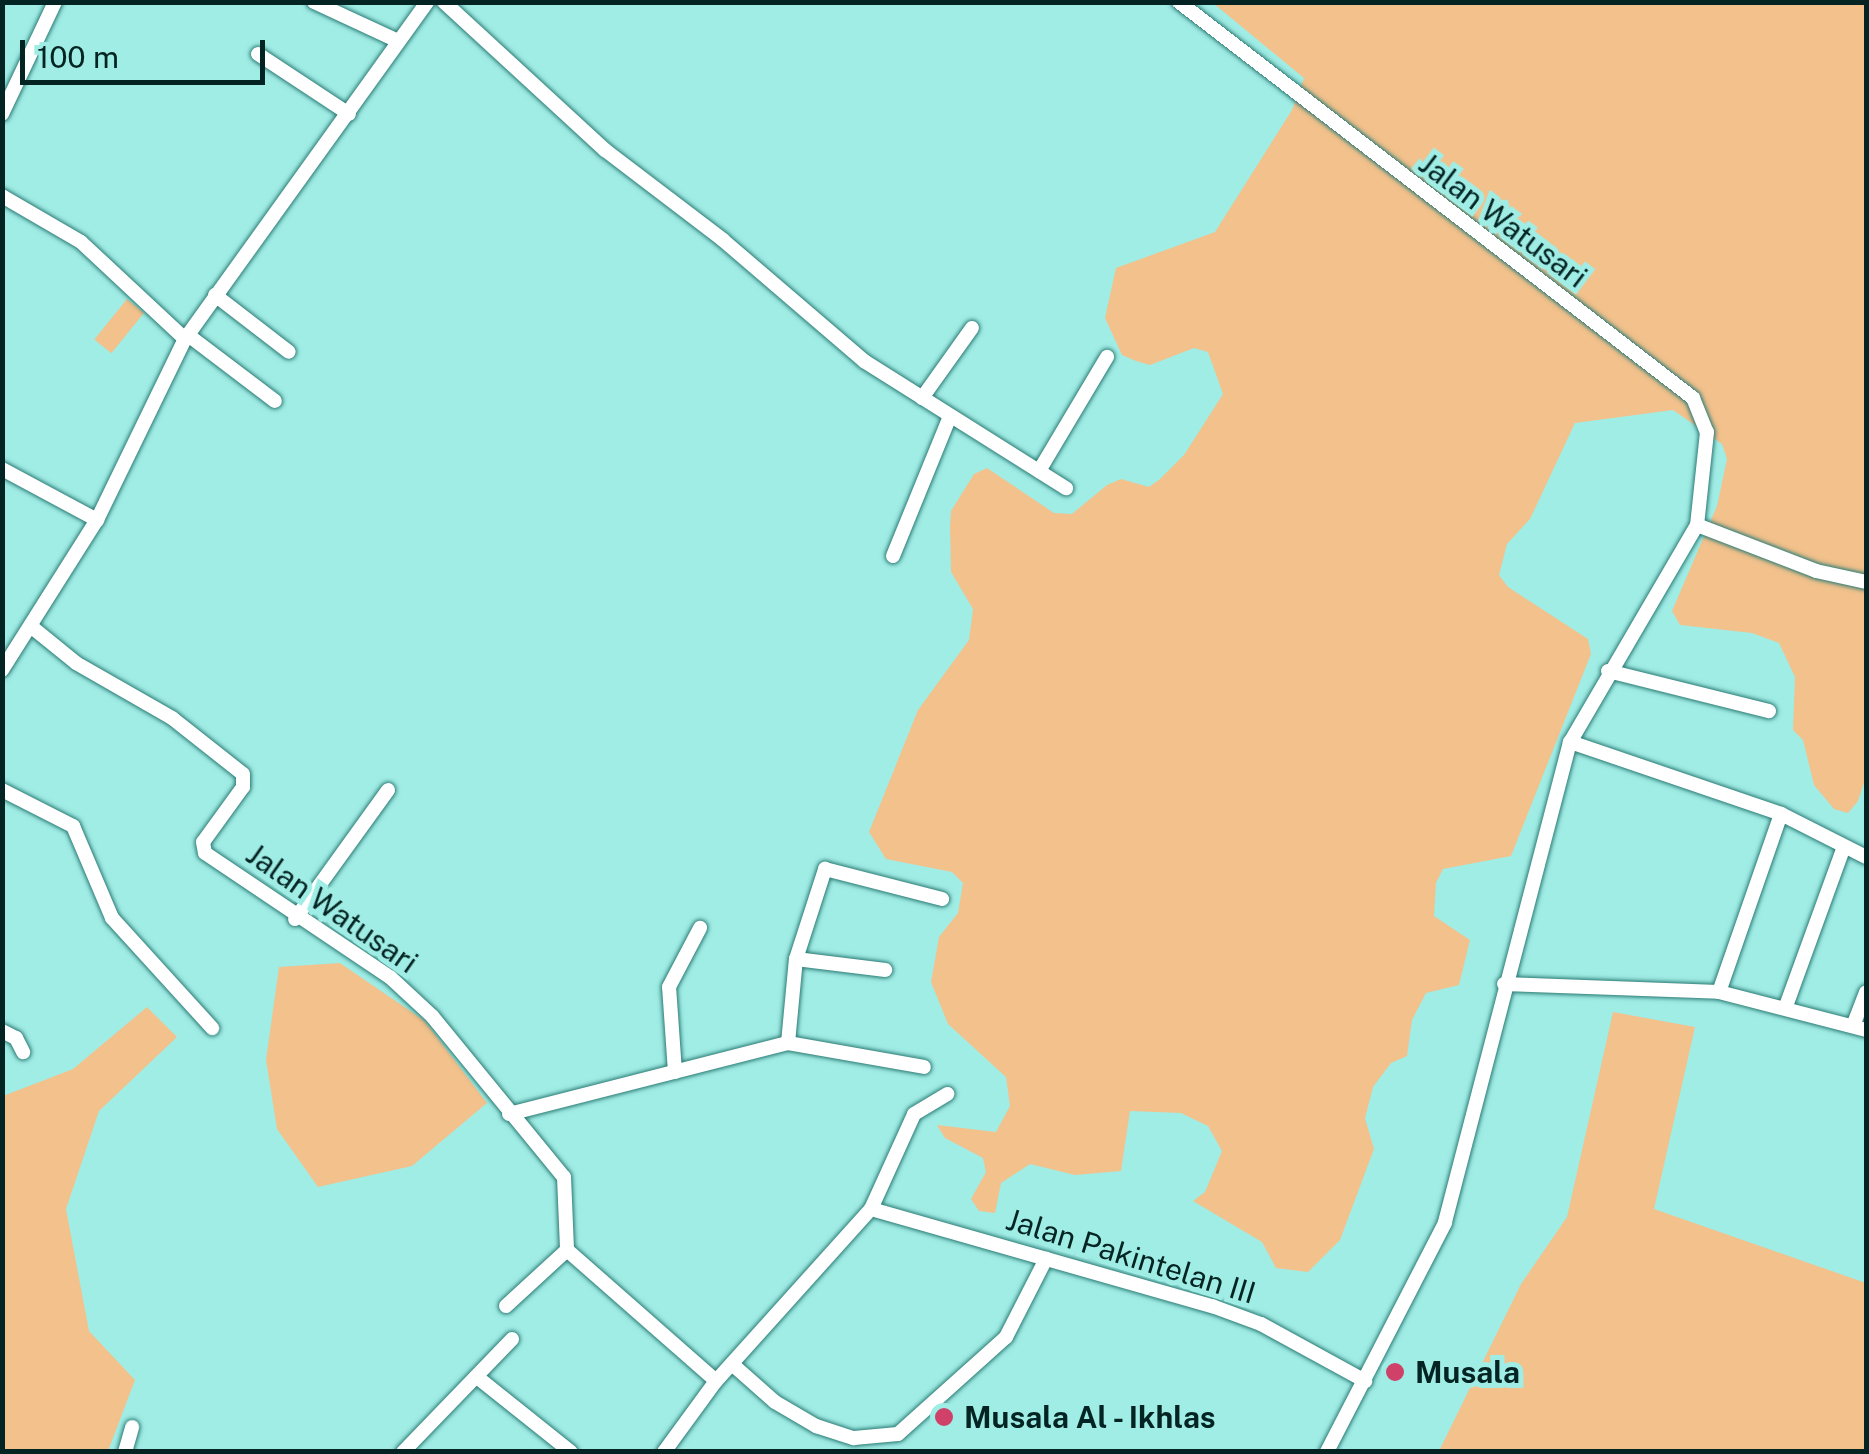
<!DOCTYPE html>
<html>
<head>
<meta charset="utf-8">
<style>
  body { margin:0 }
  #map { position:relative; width:1869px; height:1454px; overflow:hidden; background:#a0ede6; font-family:"Public Sans",sans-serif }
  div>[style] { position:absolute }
  .green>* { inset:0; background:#f2c18c; transform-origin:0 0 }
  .roads { filter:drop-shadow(0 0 2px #2b7b74) drop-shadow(0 0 2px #2b7b74) }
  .minor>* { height:14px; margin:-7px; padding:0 7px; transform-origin:7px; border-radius:7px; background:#fff }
  .dots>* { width:28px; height:28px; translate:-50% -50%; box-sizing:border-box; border:5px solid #a0ede6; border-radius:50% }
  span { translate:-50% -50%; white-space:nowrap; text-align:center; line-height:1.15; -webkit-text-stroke:10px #a0ede6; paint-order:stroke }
  .street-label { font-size:30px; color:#032422 }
  .poi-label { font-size:30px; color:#032422; font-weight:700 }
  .left { translate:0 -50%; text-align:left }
  .frame { position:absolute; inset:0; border:5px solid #032422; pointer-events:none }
  .scale { position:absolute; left:20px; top:40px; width:245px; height:45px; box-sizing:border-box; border:5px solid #032422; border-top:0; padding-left:12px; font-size:30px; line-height:35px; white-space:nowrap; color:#032422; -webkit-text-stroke:8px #a0ede6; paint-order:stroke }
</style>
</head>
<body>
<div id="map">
  <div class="green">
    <div style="clip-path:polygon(1213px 3px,1866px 3px,1866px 777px,1858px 801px,1848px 813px,1834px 809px,1814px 785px,1803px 740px,1793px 730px,1795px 677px,1779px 643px,1752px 633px,1680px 625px,1672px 611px,1717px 506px,1727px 459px,1722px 444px,1673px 410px,1575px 423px,1530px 519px,1507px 544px,1499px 575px,1508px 587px,1588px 639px,1591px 654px,1511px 856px,1443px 869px,1436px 883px,1434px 916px,1470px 940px,1459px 985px,1426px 993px,1412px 1020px,1407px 1056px,1391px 1063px,1373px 1087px,1365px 1118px,1374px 1149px,1340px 1240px,1308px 1272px,1276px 1268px,1262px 1242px,1193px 1201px,1205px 1192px,1222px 1151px,1208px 1126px,1181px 1113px,1130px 1111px,1121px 1171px,1075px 1175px,1030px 1164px,1001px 1183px,995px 1213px,979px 1211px,971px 1199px,986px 1172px,983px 1158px,945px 1138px,937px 1125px,996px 1132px,1010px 1106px,1006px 1077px,948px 1024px,931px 982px,939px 937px,958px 913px,963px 883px,952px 872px,886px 859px,869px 832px,918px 710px,969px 640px,973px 609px,951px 572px,950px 527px,951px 511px,974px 474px,987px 468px,1054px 513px,1072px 514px,1107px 485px,1121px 479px,1149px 487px,1160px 479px,1184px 455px,1223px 394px,1208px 352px,1194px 348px,1150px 365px,1136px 361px,1122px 355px,1105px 318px,1116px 268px,1215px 232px,1292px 110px,1304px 78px)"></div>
    <div style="left:127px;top:299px;width:22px;height:52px;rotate:39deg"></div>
    <div style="clip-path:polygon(340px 963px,425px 1021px,487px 1103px,412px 1166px,318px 1187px,277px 1129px,266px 1060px,279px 967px)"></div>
    <div style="clip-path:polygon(147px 1007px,177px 1037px,99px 1111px,66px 1209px,89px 1331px,135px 1380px,108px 1451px,3px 1451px,3px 1096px,73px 1069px)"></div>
    <div style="clip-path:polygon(1613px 1012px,1695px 1027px,1654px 1209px,1866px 1283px,1866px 1451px,1439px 1451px,1521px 1284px,1567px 1217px)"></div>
  </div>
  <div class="roads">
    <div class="minor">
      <div style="left:314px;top:2px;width:93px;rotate:24.9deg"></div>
      <div style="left:444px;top:2px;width:219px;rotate:42.6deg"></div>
      <div style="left:605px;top:150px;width:148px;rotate:37.3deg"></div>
      <div style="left:723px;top:240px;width:186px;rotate:40.6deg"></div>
      <div style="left:864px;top:361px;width:239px;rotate:32.2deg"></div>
      <div style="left:1179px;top:2px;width:649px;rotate:37.61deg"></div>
      <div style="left:1693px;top:398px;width:37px;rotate:68deg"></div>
      <div style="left:1707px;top:432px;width:94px;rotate:96.1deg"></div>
      <div style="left:1697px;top:525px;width:251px;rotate:120.3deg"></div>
      <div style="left:1570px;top:742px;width:497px;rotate:104.6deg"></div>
      <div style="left:1445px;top:1223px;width:258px;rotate:117.3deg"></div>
      <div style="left:258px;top:54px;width:109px;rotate:33.4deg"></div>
      <div style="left:2px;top:114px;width:124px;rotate:-64.7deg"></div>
      <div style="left:2px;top:196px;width:91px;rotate:30.2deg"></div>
      <div style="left:81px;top:242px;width:142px;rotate:43deg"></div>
      <div style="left:215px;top:295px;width:93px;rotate:37.6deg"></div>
      <div style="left:188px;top:335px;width:109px;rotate:37.2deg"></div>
      <div style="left:922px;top:398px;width:86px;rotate:-54.5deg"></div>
      <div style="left:2px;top:469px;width:108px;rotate:28.2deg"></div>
      <div style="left:1039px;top:471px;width:133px;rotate:-59.2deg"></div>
      <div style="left:1697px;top:525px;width:128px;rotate:21.1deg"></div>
      <div style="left:1816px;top:571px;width:51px;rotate:12.4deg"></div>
      <div style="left:893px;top:556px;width:151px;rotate:-67.8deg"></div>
      <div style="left:33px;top:628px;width:55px;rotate:39.1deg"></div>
      <div style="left:76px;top:663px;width:111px;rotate:29.8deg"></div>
      <div style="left:172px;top:718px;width:90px;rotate:38.3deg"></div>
      <div style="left:243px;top:774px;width:13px;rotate:90deg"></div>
      <div style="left:243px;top:787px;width:68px;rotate:126deg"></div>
      <div style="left:203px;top:842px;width:11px;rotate:80deg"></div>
      <div style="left:205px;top:853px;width:224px;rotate:33.9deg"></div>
      <div style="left:391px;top:978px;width:56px;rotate:42.8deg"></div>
      <div style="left:432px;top:1016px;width:208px;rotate:50.7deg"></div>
      <div style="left:564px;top:1177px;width:73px;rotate:87.6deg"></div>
      <div style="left:2px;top:670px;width:178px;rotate:-57.7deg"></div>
      <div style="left:97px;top:520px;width:201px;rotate:-64.1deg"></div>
      <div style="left:185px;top:339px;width:415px;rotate:-54.3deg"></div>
      <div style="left:1608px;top:671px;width:166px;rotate:14deg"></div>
      <div style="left:1570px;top:742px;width:223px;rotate:18.8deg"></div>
      <div style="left:1781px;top:814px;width:95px;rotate:26.8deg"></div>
      <div style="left:2px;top:790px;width:80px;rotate:26.9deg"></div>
      <div style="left:73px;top:826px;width:100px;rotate:67deg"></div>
      <div style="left:112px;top:918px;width:149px;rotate:47.7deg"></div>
      <div style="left:295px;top:919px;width:159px;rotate:-54.2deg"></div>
      <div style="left:796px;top:959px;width:90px;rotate:7deg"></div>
      <div style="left:1504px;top:984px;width:215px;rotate:2.1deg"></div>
      <div style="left:1719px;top:992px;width:152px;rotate:14.5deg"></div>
      <div style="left:1719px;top:992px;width:188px;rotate:-70.8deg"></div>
      <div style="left:1786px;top:1006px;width:169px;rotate:-70deg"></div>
      <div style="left:1853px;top:1026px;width:36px;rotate:-69deg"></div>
      <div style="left:2px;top:1031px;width:16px;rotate:27deg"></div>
      <div style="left:16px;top:1038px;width:16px;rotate:63deg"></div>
      <div style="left:788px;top:1043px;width:84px;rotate:-84.6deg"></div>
      <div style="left:796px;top:959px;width:95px;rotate:-72.1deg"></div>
      <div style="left:825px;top:869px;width:121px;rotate:14.4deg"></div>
      <div style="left:675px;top:1072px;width:85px;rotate:-94deg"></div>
      <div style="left:669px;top:987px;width:67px;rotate:-62.3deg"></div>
      <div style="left:509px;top:1114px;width:288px;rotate:-14.3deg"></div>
      <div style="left:788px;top:1043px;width:138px;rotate:10deg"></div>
      <div style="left:871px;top:1209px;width:355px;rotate:15.9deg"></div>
      <div style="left:1212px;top:1306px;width:52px;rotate:20.2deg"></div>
      <div style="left:1261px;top:1324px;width:119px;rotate:28.7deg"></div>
      <div style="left:506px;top:1306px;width:83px;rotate:-42.6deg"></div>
      <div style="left:567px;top:1250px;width:198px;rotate:41.3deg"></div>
      <div style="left:732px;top:1364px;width:57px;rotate:41.5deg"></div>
      <div style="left:775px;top:1402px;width:48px;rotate:30.3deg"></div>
      <div style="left:816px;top:1426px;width:40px;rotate:18deg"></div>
      <div style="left:854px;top:1438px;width:44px;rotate:-5.2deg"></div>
      <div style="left:898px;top:1434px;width:145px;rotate:-41.9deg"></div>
      <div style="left:1006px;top:1337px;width:88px;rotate:-62.9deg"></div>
      <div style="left:477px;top:1377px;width:120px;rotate:38.6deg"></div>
      <div style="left:125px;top:1452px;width:26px;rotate:-74deg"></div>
      <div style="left:403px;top:1452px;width:157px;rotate:-46deg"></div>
      <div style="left:664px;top:1452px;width:88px;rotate:-53.8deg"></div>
      <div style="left:716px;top:1381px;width:232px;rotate:-48deg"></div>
      <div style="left:871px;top:1209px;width:104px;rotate:-65.6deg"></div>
      <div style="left:914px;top:1114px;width:39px;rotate:-31deg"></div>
    </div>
  </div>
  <div class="dots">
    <div style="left:1395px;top:1372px;background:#cf4168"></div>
    <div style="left:944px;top:1417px;background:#cf4168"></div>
  </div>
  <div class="street-label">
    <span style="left:1503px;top:220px;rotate:37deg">Jalan Watusari</span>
    <span style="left:332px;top:908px;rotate:35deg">Jalan Watusari</span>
    <span style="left:1131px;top:1256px;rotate:17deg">Jalan Pakintelan III</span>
  </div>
  <div class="poi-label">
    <span class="left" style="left:1415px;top:1372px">Musala</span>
    <span class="left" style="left:964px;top:1417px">Musala Al - Ikhlas</span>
  </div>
  <div class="frame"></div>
  <div class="scale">100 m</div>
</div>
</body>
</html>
